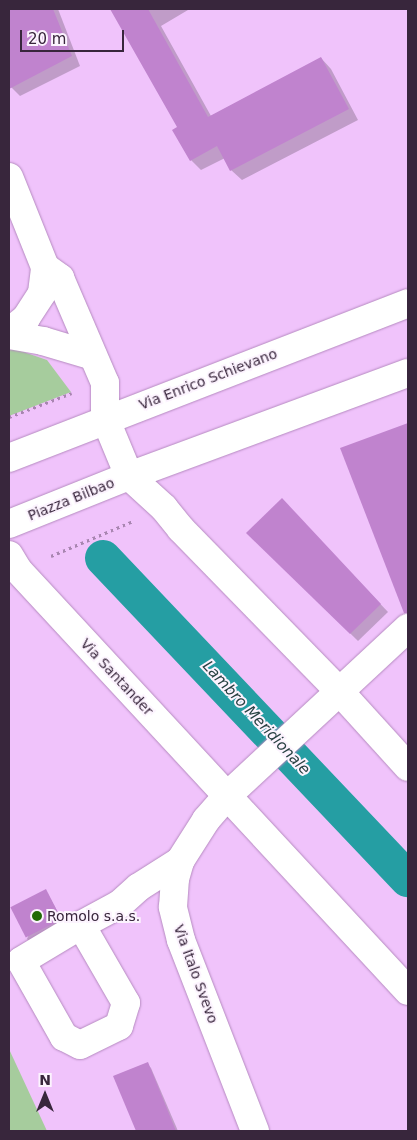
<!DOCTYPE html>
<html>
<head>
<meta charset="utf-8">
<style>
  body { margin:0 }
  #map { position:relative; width:417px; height:1140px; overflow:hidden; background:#f0c3fb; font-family:"DejaVu Sans",sans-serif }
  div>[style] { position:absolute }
  .green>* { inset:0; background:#a6cc9d }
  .shadow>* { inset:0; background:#0003 }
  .canal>* { height:36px; margin:-18px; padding:0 18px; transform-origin:18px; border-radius:18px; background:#259ea3 }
  .building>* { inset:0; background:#c083ce; transform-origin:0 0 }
  .path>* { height:3px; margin-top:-1.5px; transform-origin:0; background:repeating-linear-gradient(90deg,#a885b0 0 2.5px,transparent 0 6.5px) }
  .roads { filter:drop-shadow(0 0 1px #b58ac0) drop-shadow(0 0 1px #b58ac0) }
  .minor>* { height:28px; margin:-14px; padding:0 14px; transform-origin:14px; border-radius:14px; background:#fff }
  .dots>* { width:14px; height:14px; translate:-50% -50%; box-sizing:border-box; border:2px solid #fcf3fe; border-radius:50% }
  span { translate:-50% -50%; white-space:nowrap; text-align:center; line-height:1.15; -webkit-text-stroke:4px #fcf3fe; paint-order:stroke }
  .street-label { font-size:14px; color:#38263c }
  .poi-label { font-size:14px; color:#38263c }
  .left { translate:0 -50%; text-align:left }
  .water-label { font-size:15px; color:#284142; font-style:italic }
  .frame { position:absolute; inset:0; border:10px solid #38263c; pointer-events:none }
  .north { position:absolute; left:20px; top:1070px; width:50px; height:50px; -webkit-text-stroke:4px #fcf3fe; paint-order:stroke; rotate:0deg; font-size:14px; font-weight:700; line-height:20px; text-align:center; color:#38263c }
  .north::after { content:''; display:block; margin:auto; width:18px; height:22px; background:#38263c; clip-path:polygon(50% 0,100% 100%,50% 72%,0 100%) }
  .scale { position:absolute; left:20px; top:30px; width:104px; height:22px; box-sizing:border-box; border:2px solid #38263c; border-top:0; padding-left:6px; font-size:15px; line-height:18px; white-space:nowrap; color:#38263c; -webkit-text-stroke:4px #fcf3fe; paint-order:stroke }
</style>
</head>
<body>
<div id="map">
  <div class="green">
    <div style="clip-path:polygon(15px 349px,47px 360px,71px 392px,9px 416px,9px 350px)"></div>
    <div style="clip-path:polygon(9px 1049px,47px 1131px,9px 1131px)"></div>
  </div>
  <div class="shadow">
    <div style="clip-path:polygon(9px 9px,58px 9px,80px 66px,20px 96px,11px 87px,9px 81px)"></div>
    <div style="clip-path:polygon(112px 9px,187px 9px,188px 10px,161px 26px,211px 116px,321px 58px,331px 69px,358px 120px,242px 180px,231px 170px,225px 158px,201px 170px,191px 160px,179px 127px)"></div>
    <div style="clip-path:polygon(408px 424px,408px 586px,401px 593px,342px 449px)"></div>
    <div style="clip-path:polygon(289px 507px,388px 612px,358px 641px,248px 533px)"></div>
    <div style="clip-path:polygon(46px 891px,64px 923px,31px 943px,27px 939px)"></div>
    <div style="clip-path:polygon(147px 1064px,151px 1068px,178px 1131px,137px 1131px,115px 1077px)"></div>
  </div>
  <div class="canal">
    <div style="left:103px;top:558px;width:443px;rotate:46.5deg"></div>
  </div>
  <div class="building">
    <div style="clip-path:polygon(9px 9px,53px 9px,72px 56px,9px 89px)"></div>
    <div style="clip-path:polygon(110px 9px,148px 9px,208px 117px,321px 57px,349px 109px,230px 171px,217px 146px,190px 161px,172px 130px,177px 127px)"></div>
    <div style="clip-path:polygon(408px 423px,408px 613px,404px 613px,340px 448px)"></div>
    <div style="clip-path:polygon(282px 498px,381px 604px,350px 634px,246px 533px)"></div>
    <div style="left:46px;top:889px;width:34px;height:40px;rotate:63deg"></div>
    <div style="clip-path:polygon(148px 1062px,176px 1131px,136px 1131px,113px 1076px)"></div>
  </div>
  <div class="path">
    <div style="left:9px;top:417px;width:67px;rotate:-20.9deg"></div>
    <div style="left:51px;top:556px;width:89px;rotate:-23.1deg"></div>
  </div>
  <div class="roads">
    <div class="minor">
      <div style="left:9px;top:177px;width:97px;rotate:68.2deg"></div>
      <div style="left:45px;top:267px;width:19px;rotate:36deg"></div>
      <div style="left:60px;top:278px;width:114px;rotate:66.8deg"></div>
      <div style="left:105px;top:383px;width:35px;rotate:90deg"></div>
      <div style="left:105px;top:418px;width:63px;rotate:67.5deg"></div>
      <div style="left:129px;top:476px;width:47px;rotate:42.4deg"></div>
      <div style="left:164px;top:508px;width:27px;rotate:51deg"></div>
      <div style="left:181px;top:529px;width:228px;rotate:45.7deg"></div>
      <div style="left:340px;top:692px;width:101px;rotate:47.8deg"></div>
      <div style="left:9px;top:332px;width:22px;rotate:-39deg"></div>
      <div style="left:26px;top:318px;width:30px;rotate:-57deg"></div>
      <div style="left:42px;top:293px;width:26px;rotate:-83deg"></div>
      <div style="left:9px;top:335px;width:35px;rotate:10deg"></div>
      <div style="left:43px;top:341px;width:52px;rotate:16.7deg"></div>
      <div style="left:9px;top:458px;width:428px;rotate:-21.2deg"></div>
      <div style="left:9px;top:524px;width:129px;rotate:-21.8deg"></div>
      <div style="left:129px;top:476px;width:297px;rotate:-20.3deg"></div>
      <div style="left:9px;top:555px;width:17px;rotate:59deg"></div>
      <div style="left:18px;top:570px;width:574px;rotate:47.19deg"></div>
      <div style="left:81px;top:925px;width:90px;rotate:60deg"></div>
      <div style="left:126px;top:1003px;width:24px;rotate:107deg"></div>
      <div style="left:119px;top:1026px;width:43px;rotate:154deg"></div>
      <div style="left:80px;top:1045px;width:18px;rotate:-153deg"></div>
      <div style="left:64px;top:1037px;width:87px;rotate:-119.5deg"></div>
      <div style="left:21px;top:961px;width:70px;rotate:-31deg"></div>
      <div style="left:81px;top:925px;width:44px;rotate:-28.3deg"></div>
      <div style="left:120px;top:904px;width:25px;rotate:-42deg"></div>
      <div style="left:139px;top:887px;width:49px;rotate:-32.4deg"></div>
      <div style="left:255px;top:1131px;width:205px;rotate:-111.2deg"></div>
      <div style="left:181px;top:940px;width:34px;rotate:-104deg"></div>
      <div style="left:173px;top:907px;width:28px;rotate:-86deg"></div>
      <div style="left:175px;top:879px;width:19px;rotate:-74deg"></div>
      <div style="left:180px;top:861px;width:49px;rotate:-57.6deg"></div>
      <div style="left:206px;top:820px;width:32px;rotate:-49deg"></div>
      <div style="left:227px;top:796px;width:247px;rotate:-42.9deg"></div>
    </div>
  </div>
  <div class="dots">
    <div style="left:37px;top:916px;background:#226a06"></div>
  </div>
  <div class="street-label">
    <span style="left:208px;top:379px;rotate:-21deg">Via Enrico Schievano</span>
    <span style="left:71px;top:499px;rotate:-22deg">Piazza Bilbao</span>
    <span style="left:117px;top:677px;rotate:47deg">Via Santander</span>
    <span style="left:196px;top:974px;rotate:70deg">Via Italo Svevo</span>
  </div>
  <div class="poi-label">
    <span class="left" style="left:47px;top:916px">Romolo s.a.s.</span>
  </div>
  <div class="water-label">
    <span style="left:256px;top:718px;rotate:47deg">Lambro Meridionale</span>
  </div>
  <div class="frame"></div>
  <div class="north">N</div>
  <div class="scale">20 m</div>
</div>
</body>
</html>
